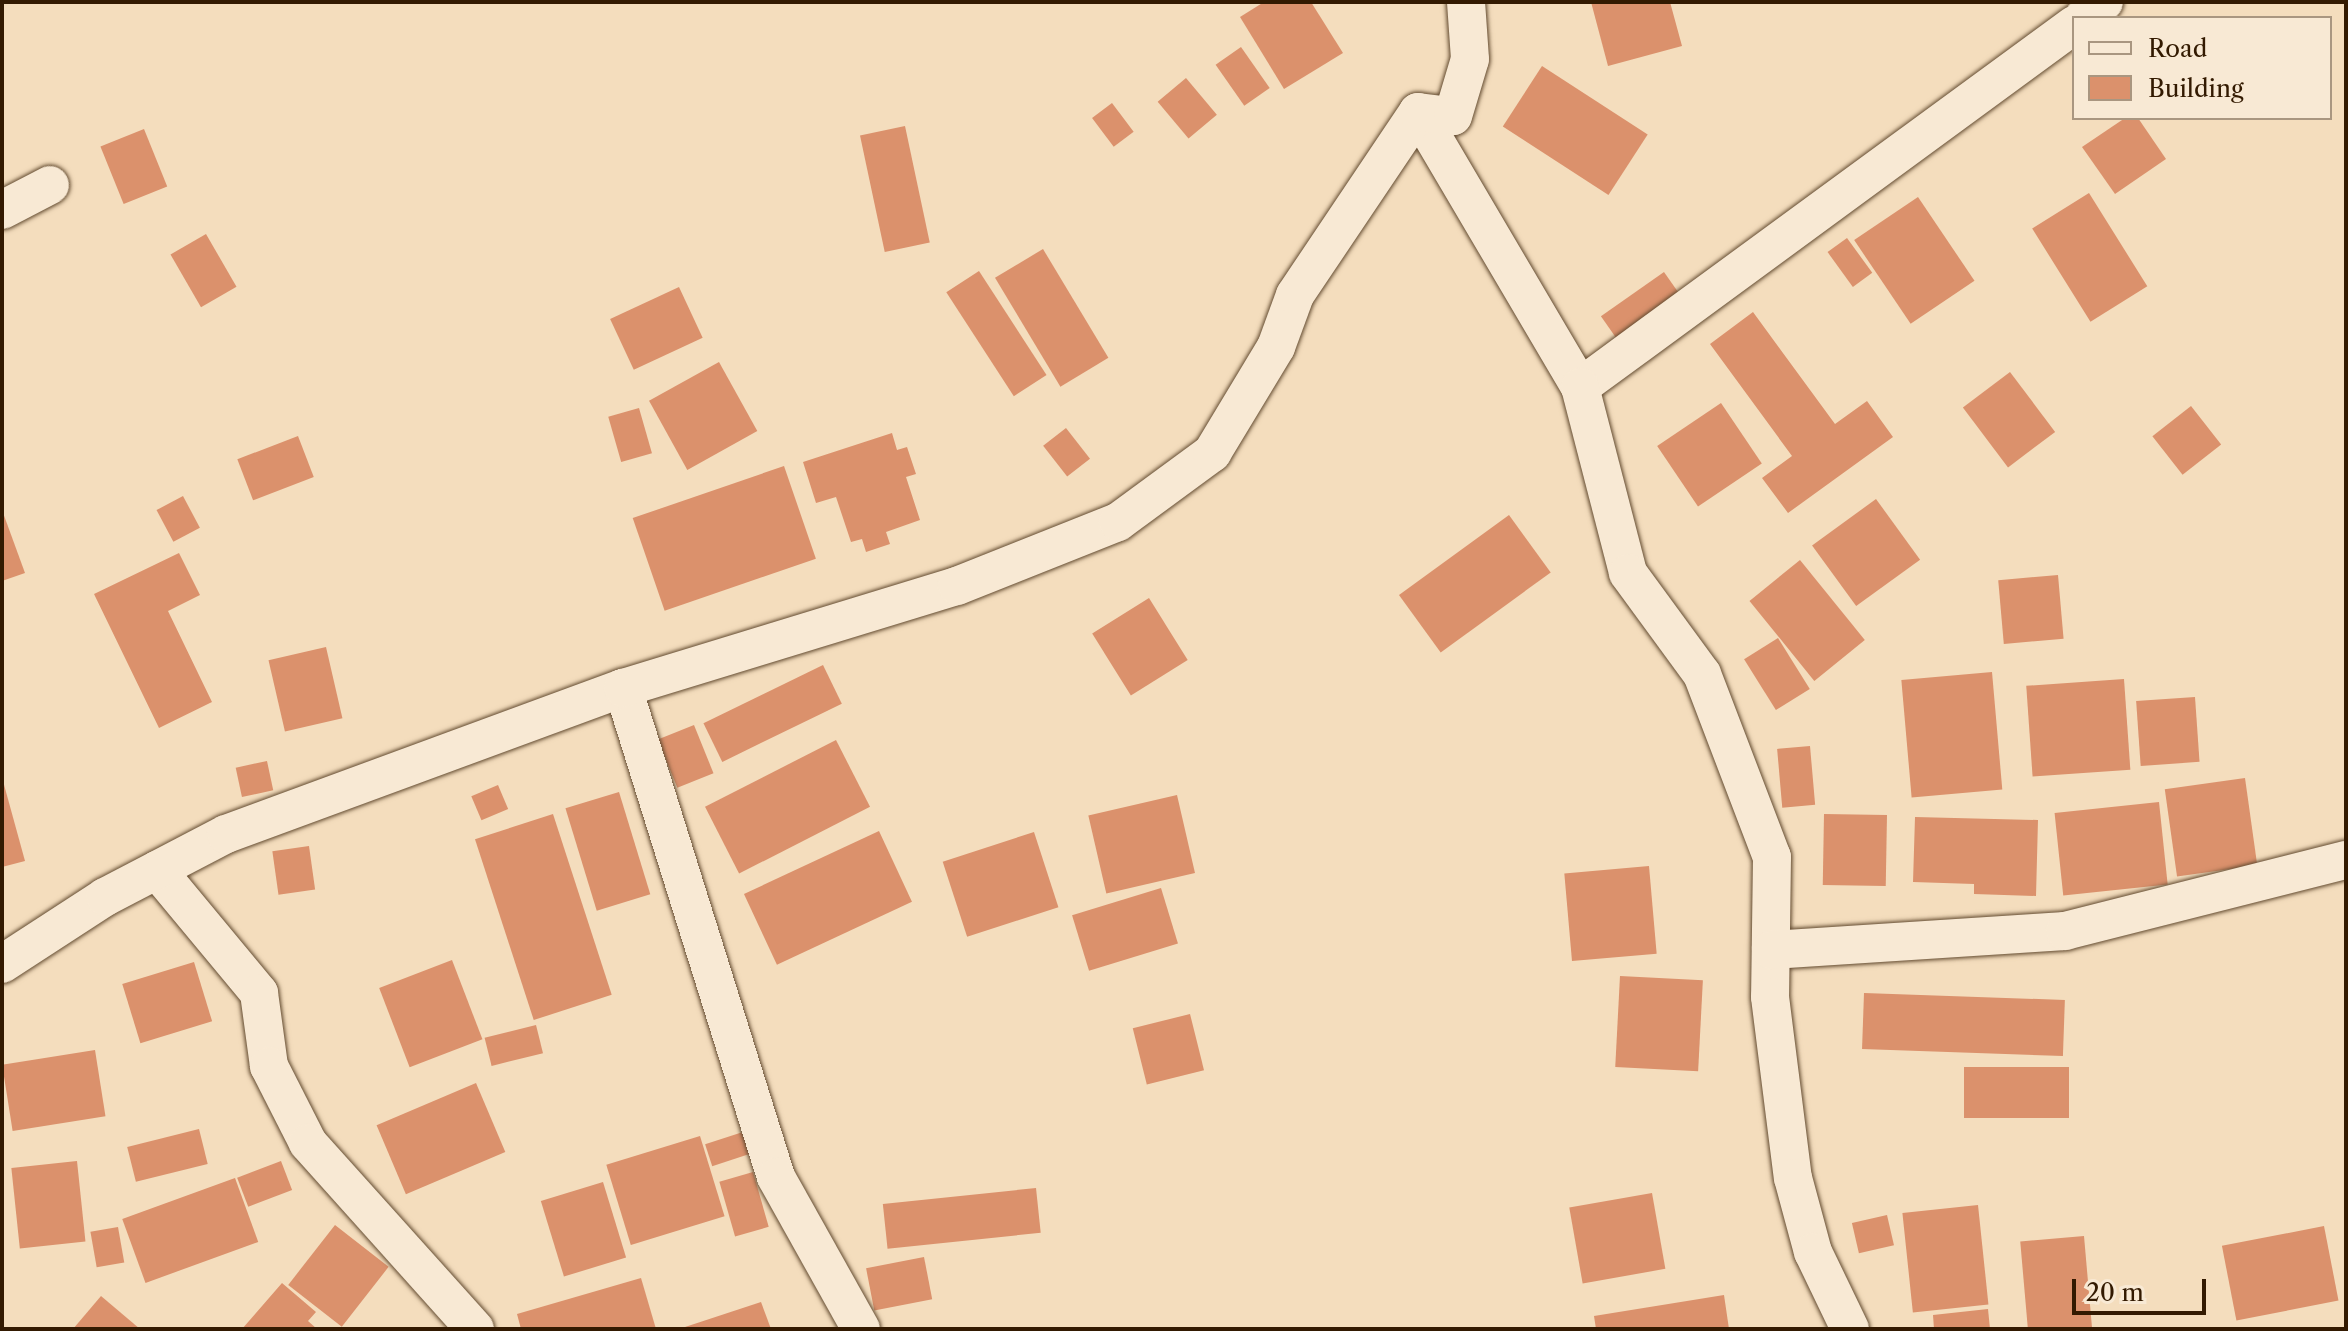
<!DOCTYPE html>
<html>
<head>
<meta charset="utf-8">
<style>
  body { margin:0 }
  #map { position:relative; width:2348px; height:1331px; overflow:hidden; background:#f4ddbd; font-family:"Libre Caslon Text",serif }
  div>[style] { position:absolute }
  .building>* { inset:0; background:#db916c; transform-origin:0 0 }
  .roads { filter:drop-shadow(0 0 2px #634b30) drop-shadow(0 0 2px #634b30) }
  .street>* { height:38px; margin:-19px; padding:0 19px; transform-origin:19px; border-radius:19px; background:#f8e9d4 }
  span { translate:-50% -50%; white-space:nowrap; text-align:center; line-height:1.15; -webkit-text-stroke:6px #f8e9d4; paint-order:stroke }
  .frame { position:absolute; inset:0; border:4px solid #331a01; pointer-events:none }
  .legend { position:absolute; left:2072px; top:16px; width:260px; height:104px; box-sizing:border-box; background:#f8e9d4; border:2px solid #a99680; margin:0; padding:10px 14px; list-style:none; font-size:24px; color:#331a01 }
  .legend li { display:flex; align-items:center; gap:16px; height:40px }
  .legend b { width:40px; border:2px solid #a99680 }
  .scale { position:absolute; left:2072px; top:1279px; width:134px; height:36px; box-sizing:border-box; border:4px solid #331a01; border-top:0; padding-left:10px; font-size:24px; line-height:28px; white-space:nowrap; color:#331a01; -webkit-text-stroke:6px #f8e9d4; paint-order:stroke }
</style>
</head>
<body>
<div id="map">
  <div class="building">
    <div style="clip-path:polygon(1264px 2px,1311px 2px,1343px 53px,1284px 89px,1240px 17px)"></div>
    <div style="clip-path:polygon(1591px 2px,1670px 2px,1682px 46px,1608px 66px)"></div>
    <div style="left:1241px;top:47px;width:50px;height:31px;rotate:55deg"></div>
    <div style="left:1542px;top:66px;width:126px;height:72px;rotate:33deg"></div>
    <div style="left:1186px;top:78px;width:48px;height:37px;rotate:50deg"></div>
    <div style="left:1112px;top:103px;width:36px;height:25px;rotate:53deg"></div>
    <div style="clip-path:polygon(2125px 118px,2138px 118px,2166px 159px,2115px 194px,2082px 147px)"></div>
    <div style="left:905px;top:126px;width:119px;height:46px;rotate:78deg"></div>
    <div style="left:144px;top:129px;width:62px;height:47px;rotate:68deg"></div>
    <div style="left:2089px;top:193px;width:110px;height:67px;rotate:58deg"></div>
    <div style="left:1918px;top:197px;width:101px;height:77px;rotate:56deg"></div>
    <div style="left:206px;top:234px;width:61px;height:41px;rotate:60deg"></div>
    <div style="left:1847px;top:238px;width:43px;height:24px;rotate:54deg"></div>
    <div style="left:1043px;top:249px;width:127px;height:56px;rotate:59deg"></div>
    <div style="left:979px;top:271px;width:124px;height:39px;rotate:57deg"></div>
    <div style="left:1664px;top:272px;width:37px;height:77px;rotate:55deg"></div>
    <div style="left:679px;top:287px;width:56px;height:76px;rotate:65deg"></div>
    <div style="clip-path:polygon(1753px 312px,1835px 424px,1867px 401px,1893px 437px,1788px 513px,1762px 478px,1792px 456px,1710px 344px)"></div>
    <div style="left:719px;top:362px;width:79px;height:80px;rotate:61deg"></div>
    <div style="left:2010px;top:372px;width:75px;height:59px;rotate:53deg"></div>
    <div style="left:1721px;top:403px;width:73px;height:77px;rotate:56deg"></div>
    <div style="left:2191px;top:406px;width:49px;height:49px;rotate:52deg"></div>
    <div style="left:639px;top:408px;width:47px;height:32px;rotate:74deg"></div>
    <div style="left:1066px;top:428px;width:39px;height:29px;rotate:52deg"></div>
    <div style="clip-path:polygon(892px 433px,897px 450px,907px 447px,916px 474px,906px 477px,920px 520px,886px 532px,890px 544px,866px 552px,862px 539px,851px 542px,836px 497px,816px 503px,803px 462px)"></div>
    <div style="left:298px;top:436px;width:44px;height:65px;rotate:69deg"></div>
    <div style="left:784px;top:466px;width:98px;height:160px;rotate:71deg"></div>
    <div style="left:183px;top:496px;width:36px;height:30px;rotate:62deg"></div>
    <div style="left:1876px;top:499px;width:75px;height:79px;rotate:54deg"></div>
    <div style="clip-path:polygon(2px 510px,25px 573px,2px 581px)"></div>
    <div style="left:1509px;top:515px;width:71px;height:136px;rotate:54deg"></div>
    <div style="clip-path:polygon(179px 553px,200px 595px,168px 611px,212px 702px,159px 728px,94px 594px)"></div>
    <div style="left:1800px;top:560px;width:103px;height:65px;rotate:51deg"></div>
    <div style="left:2058px;top:575px;width:64px;height:60px;rotate:85deg"></div>
    <div style="left:1149px;top:598px;width:73px;height:67px;rotate:58deg"></div>
    <div style="left:1778px;top:638px;width:60px;height:40px;rotate:58deg"></div>
    <div style="left:326px;top:647px;width:73px;height:59px;rotate:77deg"></div>
    <div style="left:823px;top:665px;width:43px;height:133px;rotate:64deg"></div>
    <div style="left:1992px;top:672px;width:118px;height:91px;rotate:85deg"></div>
    <div style="left:2124px;top:679px;width:91px;height:98px;rotate:86deg"></div>
    <div style="left:2195px;top:697px;width:65px;height:59px;rotate:86deg"></div>
    <div style="left:694px;top:725px;width:52px;height:39px;rotate:68deg"></div>
    <div style="left:836px;top:740px;width:75px;height:147px;rotate:63deg"></div>
    <div style="left:1810px;top:746px;width:59px;height:33px;rotate:85deg"></div>
    <div style="left:267px;top:761px;width:30px;height:32px;rotate:78deg"></div>
    <div style="left:2245px;top:778px;width:88px;height:81px;rotate:82deg"></div>
    <div style="clip-path:polygon(3px 781px,25px 861px,2px 867px,2px 782px)"></div>
    <div style="left:498px;top:785px;width:26px;height:29px;rotate:67deg"></div>
    <div style="left:619px;top:792px;width:107px;height:56px;rotate:73deg"></div>
    <div style="left:1177px;top:795px;width:80px;height:91px;rotate:77deg"></div>
    <div style="left:2159px;top:802px;width:83px;height:105px;rotate:84deg"></div>
    <div style="left:553px;top:814px;width:190px;height:82px;rotate:72deg"></div>
    <div style="left:1824px;top:814px;width:63px;height:71px;rotate:1deg"></div>
    <div style="clip-path:polygon(1915px 817px,2038px 820px,2036px 896px,1974px 894px,1974px 884px,1913px 882px)"></div>
    <div style="left:879px;top:831px;width:78px;height:149px;rotate:65deg"></div>
    <div style="left:1034px;top:832px;width:79px;height:96px;rotate:72deg"></div>
    <div style="left:309px;top:846px;width:44px;height:37px;rotate:82deg"></div>
    <div style="left:1649px;top:866px;width:88px;height:85px;rotate:85deg"></div>
    <div style="left:1161px;top:888px;width:58px;height:93px;rotate:73deg"></div>
    <div style="left:452px;top:960px;width:85px;height:78px;rotate:69deg"></div>
    <div style="left:194px;top:962px;width:62px;height:75px;rotate:73deg"></div>
    <div style="left:1620px;top:976px;width:83px;height:91px;rotate:3deg"></div>
    <div style="left:1864px;top:993px;width:201px;height:56px;rotate:2deg"></div>
    <div style="left:1190px;top:1014px;width:58px;height:59px;rotate:76deg"></div>
    <div style="left:536px;top:1025px;width:29px;height:53px;rotate:76deg"></div>
    <div style="left:95px;top:1050px;width:67px;height:94px;rotate:81deg"></div>
    <div style="left:2069px;top:1067px;width:51px;height:105px;rotate:90deg"></div>
    <div style="left:476px;top:1083px;width:75px;height:108px;rotate:67deg"></div>
    <div style="left:199px;top:1129px;width:36px;height:74px;rotate:76deg"></div>
    <div style="left:746px;top:1131px;width:23px;height:43px;rotate:72deg"></div>
    <div style="left:700px;top:1136px;width:84px;height:98px;rotate:73deg"></div>
    <div style="left:77px;top:1161px;width:81px;height:66px;rotate:84deg"></div>
    <div style="left:281px;top:1161px;width:31px;height:47px;rotate:69deg"></div>
    <div style="left:753px;top:1172px;width:57px;height:35px;rotate:74deg"></div>
    <div style="left:235px;top:1178px;width:68px;height:120px;rotate:70deg"></div>
    <div style="left:603px;top:1182px;width:79px;height:65px;rotate:73deg"></div>
    <div style="left:1036px;top:1188px;width:45px;height:154px;rotate:84deg"></div>
    <div style="left:1652px;top:1193px;width:77px;height:84px;rotate:80deg"></div>
    <div style="left:1978px;top:1205px;width:100px;height:76px;rotate:84deg"></div>
    <div style="left:1887px;top:1215px;width:31px;height:36px;rotate:77deg"></div>
    <div style="left:335px;top:1225px;width:68px;height:76px;rotate:38deg"></div>
    <div style="left:2324px;top:1226px;width:76px;height:104px;rotate:79deg"></div>
    <div style="left:118px;top:1227px;width:36px;height:28px;rotate:80deg"></div>
    <div style="left:2084px;top:1236px;width:93px;height:64px;rotate:85deg"></div>
    <div style="left:924px;top:1257px;width:43px;height:59px;rotate:79deg"></div>
    <div style="clip-path:polygon(641px 1278px,656px 1329px,521px 1329px,517px 1314px)"></div>
    <div style="clip-path:polygon(282px 1283px,316px 1312px,308px 1321px,317px 1329px,242px 1329px)"></div>
    <div style="clip-path:polygon(1724px 1295px,1729px 1329px,1596px 1329px,1594px 1316px)"></div>
    <div style="clip-path:polygon(101px 1296px,140px 1329px,73px 1329px)"></div>
    <div style="clip-path:polygon(761px 1302px,771px 1329px,682px 1329px,682px 1328px)"></div>
    <div style="clip-path:polygon(1988px 1309px,1990px 1329px,1934px 1329px,1933px 1315px)"></div>
  </div>
  <div class="roads">
    <div class="street">
      <div style="left:2083px;top:18px;width:26px;rotate:-37deg"></div>
      <div style="left:1418px;top:112px;width:319px;rotate:59.5deg"></div>
      <div style="left:1580px;top:387px;width:612px;rotate:-36.23deg"></div>
      <div style="left:2px;top:210px;width:54px;rotate:-27.5deg"></div>
      <div style="left:1580px;top:387px;width:192px;rotate:75.5deg"></div>
      <div style="left:1628px;top:573px;width:125px;rotate:53.8deg"></div>
      <div style="left:1702px;top:674px;width:196px;rotate:69.1deg"></div>
      <div style="left:1772px;top:857px;width:140px;rotate:90.8deg"></div>
      <div style="left:1770px;top:997px;width:182px;rotate:82.8deg"></div>
      <div style="left:1793px;top:1178px;width:77px;rotate:74.9deg"></div>
      <div style="left:1813px;top:1252px;width:85px;rotate:64.3deg"></div>
      <div style="left:623px;top:688px;width:512px;rotate:72.63deg"></div>
      <div style="left:776px;top:1177px;width:174px;rotate:60.8deg"></div>
      <div style="left:157px;top:870px;width:160px;rotate:50.3deg"></div>
      <div style="left:259px;top:993px;width:74px;rotate:82.2deg"></div>
      <div style="left:269px;top:1066px;width:86px;rotate:63.1deg"></div>
      <div style="left:308px;top:1143px;width:250px;rotate:48.1deg"></div>
      <div style="left:1771px;top:950px;width:295px;rotate:-3.7deg"></div>
      <div style="left:2065px;top:931px;width:290px;rotate:-14.2deg"></div>
      <div style="left:2px;top:964px;width:123px;rotate:-33deg"></div>
      <div style="left:105px;top:897px;width:136px;rotate:-27.5deg"></div>
      <div style="left:226px;top:834px;width:423px;rotate:-20.2deg"></div>
      <div style="left:623px;top:688px;width:349px;rotate:-17deg"></div>
      <div style="left:957px;top:586px;width:173px;rotate:-21.7deg"></div>
      <div style="left:1118px;top:522px;width:117px;rotate:-36.3deg"></div>
      <div style="left:1212px;top:453px;width:124px;rotate:-58.9deg"></div>
      <div style="left:1276px;top:347px;width:55px;rotate:-69.9deg"></div>
      <div style="left:1295px;top:295px;width:220px;rotate:-56.1deg"></div>
      <div style="left:1418px;top:112px;width:35px;rotate:7deg"></div>
      <div style="left:1453px;top:116px;width:59px;rotate:-73.4deg"></div>
      <div style="left:1470px;top:59px;width:57px;rotate:-94deg"></div>
    </div>
  </div>
  <div class="frame"></div>
  <ul class="legend">
  <li><b style="height:10px;background:#f8e9d4"></b>Road</li>
  <li><b style="height:22px;background:#db916c"></b>Building</li>
  </ul>
  <div class="scale">20 m</div>
</div>
</body>
</html>
